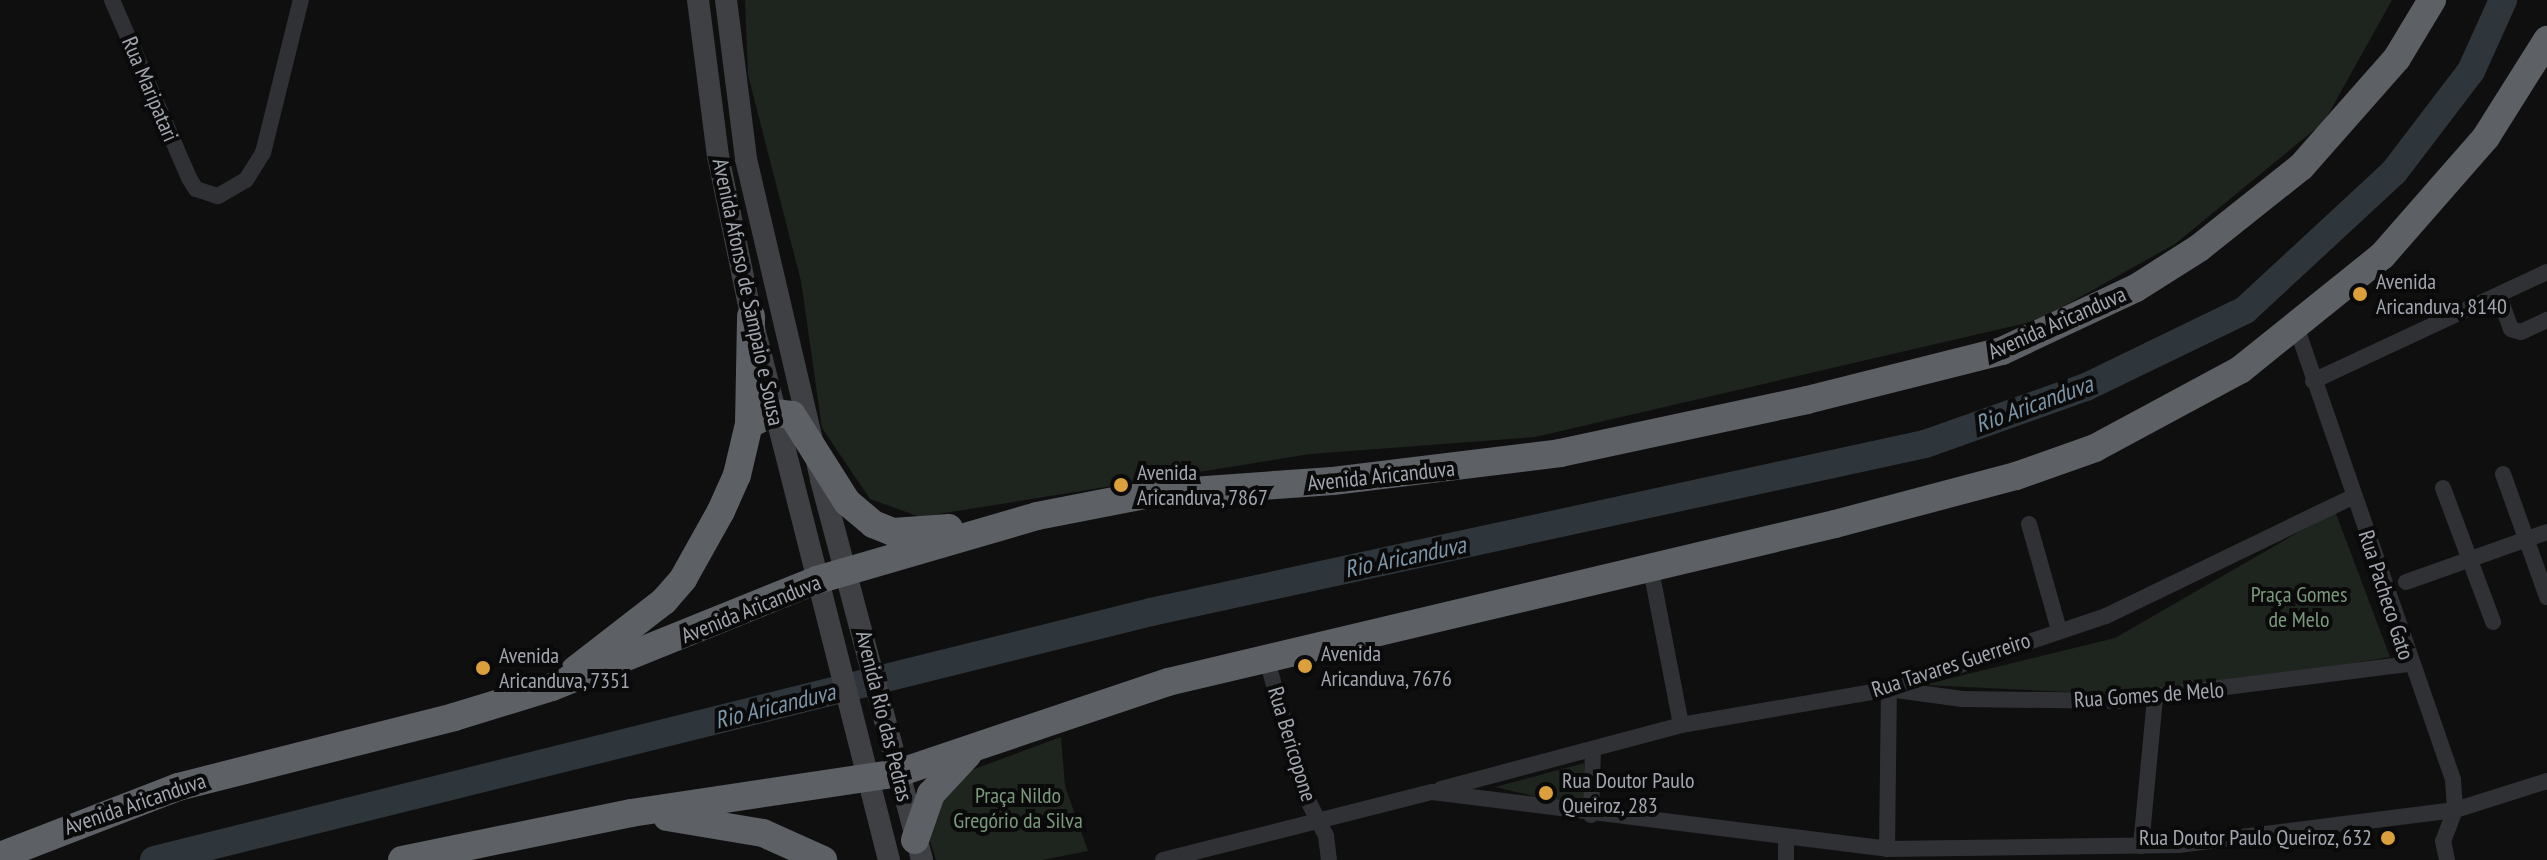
<!DOCTYPE html>
<html>
<head>
<meta charset="utf-8">
<style>
  body { margin:0 }
  #map { position:relative; width:2547px; height:860px; overflow:hidden; background:#0f0f10; font-family:"PT Sans Narrow",sans-serif }
  div>[style] { position:absolute }
  .green>* { inset:0; background:#1e241e }
  .river>* { height:28px; margin:-14px; padding:0 14px; transform-origin:14px; border-radius:14px; background:#2e363b }
  .street>* { height:16px; margin:-8px; padding:0 8px; transform-origin:8px; border-radius:8px; background:#303135 }
  .secondary>* { height:22px; margin:-11px; padding:0 11px; transform-origin:11px; border-radius:11px; background:#3f4044 }
  .highway>* { height:28px; margin:-14px; padding:0 14px; transform-origin:14px; border-radius:14px; background:#5d6065 }
  .dots>* { width:22px; height:22px; translate:-50% -50%; box-sizing:border-box; border:4px solid #0a0a0b; border-radius:50% }
  span { translate:-50% -50%; white-space:nowrap; text-align:center; line-height:1.15; -webkit-text-stroke:8px #0a0a0b; paint-order:stroke }
  .street-label { font-size:22px; color:#a2a6af }
  .poi-label { font-size:22px; color:#a2a6af }
  .left { translate:0 -50%; text-align:left }
  .right { translate:-100% -50%; text-align:right }
  .park-label { font-size:22px; color:#7a997b }
  .water-label { font-size:24px; color:#7c95a7; font-style:italic }
</style>
</head>
<body>
<div id="map">
  <div class="green">
    <div style="clip-path:polygon(745px 0,2392px 0,2324px 122px,2175px 244px,2039px 320px,1535px 437px,1310px 454px,920px 517px,870px 499px,822px 428px,801px 281px,748px 75px)"></div>
    <div style="clip-path:polygon(2335px 511px,2390px 657px,2155px 696px,1923px 685px,2115px 638px)"></div>
    <div style="clip-path:polygon(1061px 737px,1065px 786px,1088px 851px,1042px 860px,936px 860px,925px 826px,950px 778px)"></div>
    <div style="clip-path:polygon(1584px 763px,1584px 808px,1495px 787px)"></div>
  </div>
  <div class="river">
    <div style="left:154px;top:860px;width:1027px;rotate:-13.97deg"></div>
    <div style="left:1151px;top:612px;width:792px;rotate:-12.25deg"></div>
    <div style="left:1925px;top:444px;width:171px;rotate:-19.5deg"></div>
    <div style="left:2086px;top:387px;width:177px;rotate:-25.8deg"></div>
    <div style="left:2245px;top:310px;width:203px;rotate:-42.8deg"></div>
    <div style="left:2394px;top:172px;width:127px;rotate:-52.7deg"></div>
    <div style="left:2471px;top:71px;width:78px;rotate:-65.7deg"></div>
  </div>
  <div class="street">
    <div style="left:112px;top:0;width:194px;rotate:66.6deg"></div>
    <div style="left:189px;top:178px;width:13px;rotate:58deg"></div>
    <div style="left:196px;top:189px;width:23px;rotate:18deg"></div>
    <div style="left:218px;top:196px;width:32px;rotate:-30deg"></div>
    <div style="left:246px;top:180px;width:32px;rotate:-58deg"></div>
    <div style="left:263px;top:153px;width:158px;rotate:-76.1deg"></div>
    <div style="left:2499px;top:296px;width:35px;rotate:70deg"></div>
    <div style="left:2511px;top:329px;width:10px;rotate:17deg"></div>
    <div style="left:2521px;top:332px;width:29px;rotate:-25deg"></div>
    <div style="left:2297px;top:329px;width:477px;rotate:70.9deg"></div>
    <div style="left:2453px;top:780px;width:30px;rotate:86deg"></div>
    <div style="left:2455px;top:810px;width:33px;rotate:111deg"></div>
    <div style="left:2443px;top:841px;width:19px;rotate:78deg"></div>
    <div style="left:2313px;top:381px;width:258px;rotate:-25deg"></div>
    <div style="left:2503px;top:474px;width:131px;rotate:70.3deg"></div>
    <div style="left:2443px;top:488px;width:143px;rotate:69.5deg"></div>
    <div style="left:2029px;top:524px;width:110px;rotate:74.2deg"></div>
    <div style="left:1651px;top:570px;width:158px;rotate:79deg"></div>
    <div style="left:2406px;top:582px;width:150px;rotate:-19.5deg"></div>
    <div style="left:1268px;top:663px;width:131px;rotate:74.9deg"></div>
    <div style="left:1302px;top:789px;width:53px;rotate:62.9deg"></div>
    <div style="left:1326px;top:836px;width:24px;rotate:83deg"></div>
    <div style="left:1441px;top:789px;width:248px;rotate:-14.9deg"></div>
    <div style="left:1681px;top:725px;width:211px;rotate:-9.8deg"></div>
    <div style="left:1889px;top:689px;width:229px;rotate:-18.6deg"></div>
    <div style="left:2106px;top:616px;width:276px;rotate:-25.8deg"></div>
    <div style="left:1591px;top:815px;width:66px;rotate:-88.3deg"></div>
    <div style="left:2141px;top:846px;width:148px;rotate:-84.6deg"></div>
    <div style="left:1887px;top:849px;width:160px;rotate:-89.3deg"></div>
    <div style="left:1889px;top:689px;width:74px;rotate:7.8deg"></div>
    <div style="left:1962px;top:699px;width:154px;rotate:0.7deg"></div>
    <div style="left:2116px;top:701px;width:294px;rotate:-7.2deg"></div>
    <div style="left:1163px;top:860px;width:277px;rotate:-14.2deg"></div>
    <div style="left:1432px;top:792px;width:459px;rotate:7.1deg"></div>
    <div style="left:1887px;top:849px;width:291px;rotate:-0.8deg"></div>
    <div style="left:2178px;top:845px;width:279px;rotate:-7.2deg"></div>
    <div style="left:2455px;top:810px;width:96px;rotate:-17.5deg"></div>
    <div style="left:1786px;top:860px;width:20px;rotate:-90deg"></div>
  </div>
  <div class="secondary">
    <div style="left:698px;top:0;width:157px;rotate:82.7deg"></div>
    <div style="left:718px;top:156px;width:163px;rotate:78.3deg"></div>
    <div style="left:751px;top:316px;width:561px;rotate:75.77deg"></div>
    <div style="left:726px;top:0;width:160px;rotate:82.8deg"></div>
    <div style="left:746px;top:159px;width:330px;rotate:76.8deg"></div>
    <div style="left:821px;top:480px;width:393px;rotate:75.1deg"></div>
  </div>
  <div class="highway">
    <div style="left:749px;top:424px;width:27px;rotate:-24deg"></div>
    <div style="left:774px;top:413px;width:18px;rotate:6deg"></div>
    <div style="left:792px;top:415px;width:103px;rotate:57.7deg"></div>
    <div style="left:847px;top:502px;width:34px;rotate:40deg"></div>
    <div style="left:873px;top:524px;width:22px;rotate:22deg"></div>
    <div style="left:893px;top:532px;width:56px;rotate:-4.1deg"></div>
    <div style="left:575px;top:670px;width:113px;rotate:-37.8deg"></div>
    <div style="left:664px;top:601px;width:29px;rotate:-49deg"></div>
    <div style="left:683px;top:579px;width:78px;rotate:-60.8deg"></div>
    <div style="left:721px;top:511px;width:39px;rotate:-66deg"></div>
    <div style="left:737px;top:475px;width:52px;rotate:-76.8deg"></div>
    <div style="left:749px;top:424px;width:108px;rotate:-88.9deg"></div>
    <div style="left:667px;top:817px;width:97px;rotate:9.5deg"></div>
    <div style="left:763px;top:833px;width:66px;rotate:24.2deg"></div>
    <div style="left:915px;top:840px;width:49px;rotate:-70.8deg"></div>
    <div style="left:931px;top:794px;width:54px;rotate:-47.2deg"></div>
    <div style="left:0;top:856px;width:191px;rotate:-21.2deg"></div>
    <div style="left:178px;top:787px;width:285px;rotate:-14.2deg"></div>
    <div style="left:454px;top:717px;width:102px;rotate:-17deg"></div>
    <div style="left:552px;top:687px;width:286px;rotate:-22deg"></div>
    <div style="left:817px;top:580px;width:229px;rotate:-16.2deg"></div>
    <div style="left:1037px;top:516px;width:115px;rotate:-11deg"></div>
    <div style="left:1150px;top:494px;width:183px;rotate:-4.1deg"></div>
    <div style="left:1333px;top:481px;width:229px;rotate:-7deg"></div>
    <div style="left:1560px;top:453px;width:253px;rotate:-12.1deg"></div>
    <div style="left:1807px;top:400px;width:201px;rotate:-14.1deg"></div>
    <div style="left:2002px;top:351px;width:148px;rotate:-25.2deg"></div>
    <div style="left:2136px;top:288px;width:75px;rotate:-32.4deg"></div>
    <div style="left:2199px;top:248px;width:130px;rotate:-38.5deg"></div>
    <div style="left:2301px;top:167px;width:145px;rotate:-48.6deg"></div>
    <div style="left:2397px;top:58px;width:68px;rotate:-58.9deg"></div>
    <div style="left:402px;top:860px;width:234px;rotate:-11.6deg"></div>
    <div style="left:631px;top:813px;width:270px;rotate:-8.5deg"></div>
    <div style="left:898px;top:773px;width:285px;rotate:-18.6deg"></div>
    <div style="left:1168px;top:682px;width:685px;rotate:-13.33deg"></div>
    <div style="left:1835px;top:524px;width:187px;rotate:-14.9deg"></div>
    <div style="left:2016px;top:476px;width:84px;rotate:-19.5deg"></div>
    <div style="left:2095px;top:448px;width:165px;rotate:-28.3deg"></div>
    <div style="left:2240px;top:370px;width:182px;rotate:-38.8deg"></div>
    <div style="left:2382px;top:256px;width:158px;rotate:-48.8deg"></div>
    <div style="left:2486px;top:137px;width:115px;rotate:-57.8deg"></div>
  </div>
  <div class="dots">
    <div style="left:2360px;top:294px;background:#db9f3c"></div>
    <div style="left:1121px;top:485px;background:#db9f3c"></div>
    <div style="left:1305px;top:666px;background:#db9f3c"></div>
    <div style="left:483px;top:668px;background:#db9f3c"></div>
    <div style="left:1546px;top:793px;background:#db9f3c"></div>
    <div style="left:2388px;top:838px;background:#db9f3c"></div>
  </div>
  <div class="street-label">
    <span style="left:150px;top:89px;rotate:67deg">Rua Maripatari</span>
    <span style="left:748px;top:292px;rotate:78deg">Avenida Afonso de Sampaio e Sousa</span>
    <span style="left:2057px;top:323px;rotate:-24deg">Avenida Aricanduva</span>
    <span style="left:1381px;top:476px;rotate:-6deg">Avenida Aricanduva</span>
    <span style="left:2386px;top:595px;rotate:72deg">Rua Pacheco Gato</span>
    <span style="left:751px;top:609px;rotate:-22deg">Avenida Aricanduva</span>
    <span style="left:1951px;top:665px;rotate:-18deg">Rua Tavares Guerreiro</span>
    <span style="left:2149px;top:695px;rotate:-4deg">Rua Gomes de Melo</span>
    <span style="left:884px;top:716px;rotate:76deg">Avenida Rio das Pedras</span>
    <span style="left:1292px;top:744px;rotate:73deg">Rua Bericopone</span>
    <span style="left:135px;top:804px;rotate:-19deg">Avenida Aricanduva</span>
  </div>
  <div class="poi-label">
    <span class="left" style="left:2376px;top:294px">Avenida<br>Aricanduva, 8140</span>
    <span class="left" style="left:1137px;top:485px">Avenida<br>Aricanduva, 7867</span>
    <span class="left" style="left:1321px;top:666px">Avenida<br>Aricanduva, 7676</span>
    <span class="left" style="left:499px;top:668px">Avenida<br>Aricanduva, 7351</span>
    <span class="left" style="left:1562px;top:793px">Rua Doutor Paulo<br>Queiroz, 283</span>
    <span class="right" style="left:2372px;top:838px">Rua Doutor Paulo Queiroz, 632</span>
  </div>
  <div class="park-label">
    <span style="left:2299px;top:607px">Praça Gomes<br>de Melo</span>
    <span style="left:1018px;top:808px">Praça Nildo<br>Gregório da Silva</span>
  </div>
  <div class="water-label">
    <span style="left:2034px;top:404px;rotate:-20deg">Rio Aricanduva</span>
    <span style="left:1405px;top:557px;rotate:-12deg">Rio Aricanduva</span>
    <span style="left:775px;top:706px;rotate:-14deg">Rio Aricanduva</span>
  </div>
</div>
</body>
</html>
